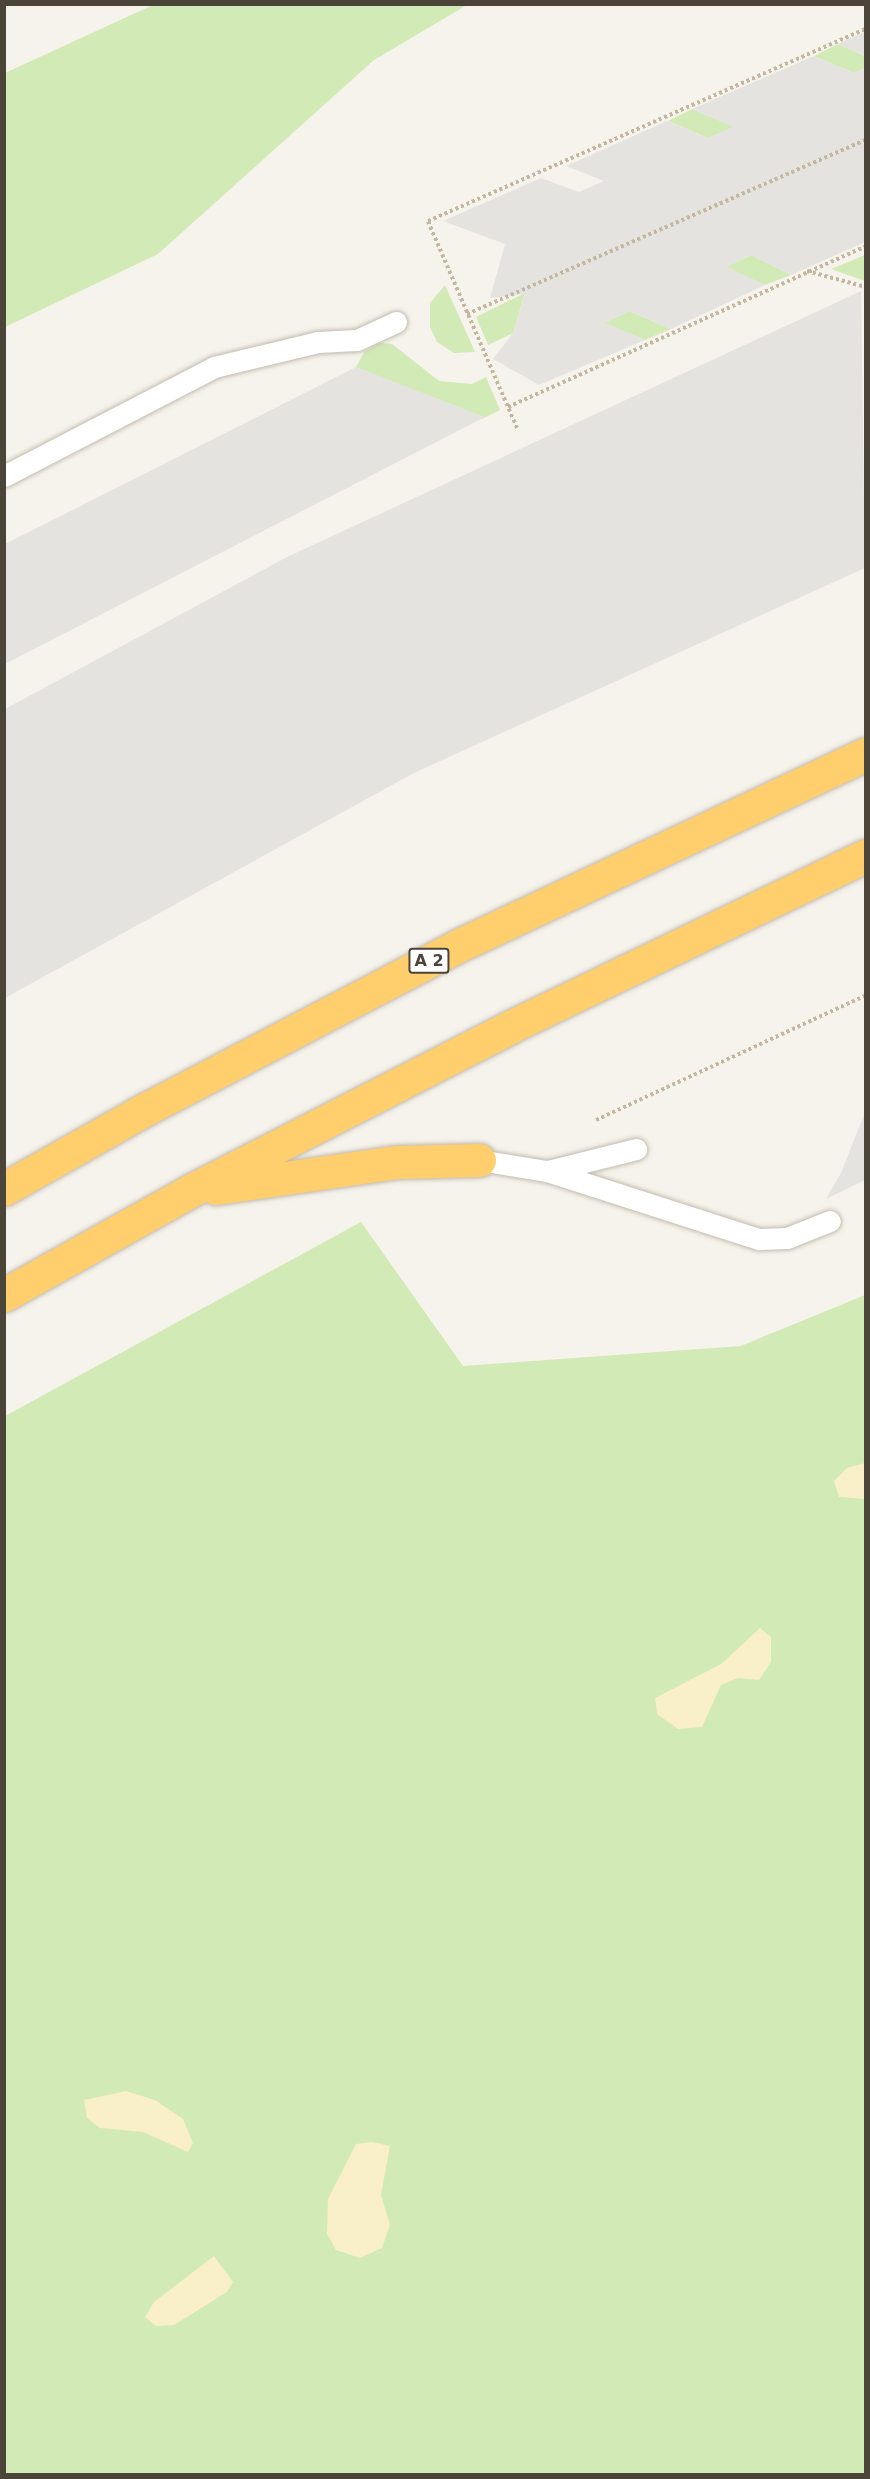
<!DOCTYPE html>
<html>
<head>
<meta charset="utf-8">
<style>
  body { margin:0 }
  #map { position:relative; width:870px; height:2479px; overflow:hidden; background:#f6f3ec; font-family:"DejaVu Sans",sans-serif }
  div>[style] { position:absolute }
  .green>* { inset:0; background:#d2eab5 }
  .sand>* { inset:0; background:#f9efc9 }
  .parking>* { inset:0; background:#e5e3e0 }
  .path>* { height:4px; margin-top:-2px; transform-origin:0; background:repeating-linear-gradient(90deg,#c4b79f 0 3px,transparent 0 6px) }
  .roads { filter:drop-shadow(0 0 2px #c2bbae) drop-shadow(0 0 2px #c2bbae) }
  .service>* { height:21px; margin:-10.5px; padding:0 10.5px; transform-origin:10.5px; border-radius:10.5px; background:#fff }
  .motorway>* { height:33px; margin:-16.5px; padding:0 16.5px; transform-origin:16.5px; border-radius:16.5px; background:#ffcf6e }
  span { translate:-50% -50%; white-space:nowrap; text-align:center; line-height:1.15; -webkit-text-stroke:4.5px #fff; paint-order:stroke }
  .shield-label span { padding:2px 4px; background:#fff; border:2px solid; border-radius:4px; -webkit-text-stroke-width:0 }
  .shield-label { font-size:16px; color:#4b4439; font-weight:700 }
  .frame { position:absolute; inset:0; border:6px solid #4b4439; pointer-events:none }
</style>
</head>
<body>
<div id="map">
  <div class="green">
    <div style="clip-path:polygon(155px 4px,467px 5px,374px 60px,158px 254px,5px 327px,5px 73px)"></div>
    <div style="clip-path:polygon(838px 44px,865px 56px,865px 68px,854px 73px,814px 56px)"></div>
    <div style="clip-path:polygon(692px 109px,734px 127px,708px 138px,668px 121px)"></div>
    <div style="clip-path:polygon(751px 255px,791px 275px,765px 285px,726px 267px)"></div>
    <div style="clip-path:polygon(865px 255px,865px 281px,831px 269px)"></div>
    <div style="clip-path:polygon(445px 285px,475px 352px,454px 353px,437px 342px,430px 327px,430px 303px)"></div>
    <div style="clip-path:polygon(525px 293px,513px 333px,488px 345px,476px 317px)"></div>
    <div style="clip-path:polygon(629px 311px,671px 329px,645px 340px,604px 323px)"></div>
    <div style="clip-path:polygon(380px 343px,392px 344px,439px 381px,472px 384px,486px 377px,500px 410px,482px 419px,356px 367px,365px 351px)"></div>
    <div style="clip-path:polygon(361px 1222px,463px 1366px,741px 1346px,865px 1295px,865px 2474px,5px 2474px,5px 1416px)"></div>
  </div>
  <div class="sand">
    <div style="clip-path:polygon(865px 1463px,865px 1499px,839px 1497px,834px 1481px,847px 1468px)"></div>
    <div style="clip-path:polygon(760px 1628px,771px 1637px,771px 1662px,759px 1680px,738px 1678px,721px 1685px,702px 1727px,678px 1729px,657px 1714px,655px 1698px,721px 1664px)"></div>
    <div style="clip-path:polygon(126px 2091px,155px 2100px,183px 2119px,193px 2143px,188px 2152px,143px 2132px,100px 2128px,87px 2118px,84px 2100px)"></div>
    <div style="clip-path:polygon(372px 2142px,390px 2146px,381px 2195px,390px 2225px,382px 2248px,360px 2258px,336px 2250px,327px 2234px,328px 2199px,356px 2144px)"></div>
    <div style="clip-path:polygon(214px 2256px,233px 2282px,227px 2292px,174px 2325px,156px 2326px,145px 2317px,154px 2302px)"></div>
  </div>
  <div class="parking">
    <div style="clip-path:polygon(865px 32px,865px 56px,838px 44px)"></div>
    <div style="clip-path:polygon(814px 56px,854px 73px,865px 68px,865px 242px,791px 275px,750px 255px,727px 267px,765px 285px,671px 329px,629px 311px,605px 323px,645px 340px,539px 385px,493px 359px,513px 333px,525px 294px,490px 298px,505px 244px,443px 221px,541px 178px,579px 192px,604px 181px,566px 166px,667px 121px,708px 138px,733px 127px,692px 109px)"></div>
    <div style="clip-path:polygon(861px 291px,865px 568px,414px 773px,5px 998px,5px 709px,287px 557px)"></div>
    <div style="clip-path:polygon(356px 367px,485px 417px,5px 664px,5px 544px)"></div>
    <div style="clip-path:polygon(865px 1112px,865px 1180px,826px 1199px,841px 1173px)"></div>
  </div>
  <div class="path">
    <div style="left:807px;top:271px;width:61px;rotate:15.2deg"></div>
    <div style="left:467px;top:314px;width:435px;rotate:-23.6deg"></div>
    <div style="left:508px;top:407px;width:393px;rotate:-24.2deg"></div>
    <div style="left:517px;top:428px;width:225px;rotate:-113.3deg"></div>
    <div style="left:428px;top:221px;width:478px;rotate:-23.7deg"></div>
    <div style="left:596px;top:1120px;width:298px;rotate:-24.8deg"></div>
  </div>
  <div class="roads">
    <div class="service">
      <div style="left:4px;top:476px;width:237px;rotate:-27.4deg"></div>
      <div style="left:214px;top:367px;width:107px;rotate:-13.5deg"></div>
      <div style="left:318px;top:342px;width:39px;rotate:-3deg"></div>
      <div style="left:357px;top:340px;width:43px;rotate:-24.8deg"></div>
      <div style="left:479px;top:1160px;width:69px;rotate:9.2deg"></div>
      <div style="left:547px;top:1171px;width:223px;rotate:17.8deg"></div>
      <div style="left:759px;top:1239px;width:28px;rotate:-2deg"></div>
      <div style="left:787px;top:1238px;width:46px;rotate:-21.6deg"></div>
      <div style="left:548px;top:1171px;width:91px;rotate:-14deg"></div>
    </div>
    <div class="motorway">
      <div style="left:216px;top:1188px;width:183px;rotate:-8.2deg"></div>
      <div style="left:397px;top:1162px;width:82px;rotate:-1.4deg"></div>
      <div style="left:4px;top:1189px;width:163px;rotate:-29.4deg"></div>
      <div style="left:146px;top:1109px;width:359px;rotate:-27.6deg"></div>
      <div style="left:464px;top:943px;width:444px;rotate:-25.2deg"></div>
      <div style="left:4px;top:1295px;width:213px;rotate:-29.2deg"></div>
      <div style="left:190px;top:1191px;width:360px;rotate:-27.1deg"></div>
      <div style="left:510px;top:1027px;width:395px;rotate:-25.7deg"></div>
    </div>
  </div>
  <div class="shield-label">
    <span style="left:429px;top:961px">A 2</span>
  </div>
  <div class="frame"></div>
</div>
</body>
</html>
